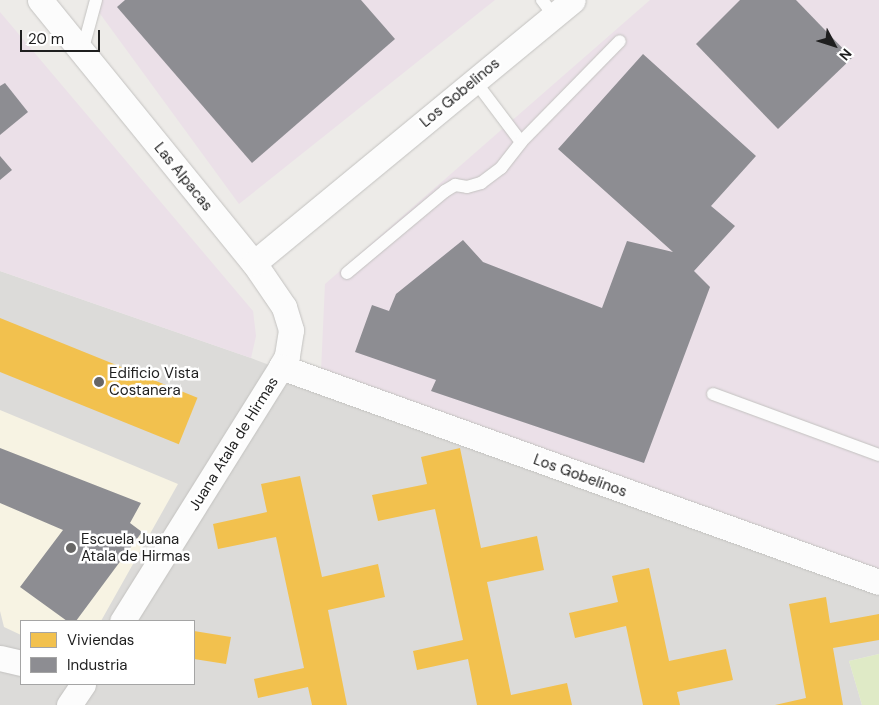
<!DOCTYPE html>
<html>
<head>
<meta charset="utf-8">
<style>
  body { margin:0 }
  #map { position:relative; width:879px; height:705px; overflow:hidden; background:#edebe8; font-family:"DM Sans",sans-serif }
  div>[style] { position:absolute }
  .residential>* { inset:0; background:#dcdbd9 }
  .industrial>* { inset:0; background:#ebe0e8 }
  .education>* { inset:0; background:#f7f3e3 }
  .grass>* { inset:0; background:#dfeac6 }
  .homes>* { inset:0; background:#f2c14e; transform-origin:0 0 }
  .industry>* { inset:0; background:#8d8d92 }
  .roads { filter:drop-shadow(0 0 1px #c3c2c0) drop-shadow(0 0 1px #c3c2c0) }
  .lane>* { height:12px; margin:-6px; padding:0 6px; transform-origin:6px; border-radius:6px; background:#fcfcfc }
  .street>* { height:25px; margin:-12.5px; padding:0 12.5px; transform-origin:12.5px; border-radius:12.5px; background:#fcfcfc }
  .dots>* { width:14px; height:14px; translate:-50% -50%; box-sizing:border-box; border:2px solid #fff; border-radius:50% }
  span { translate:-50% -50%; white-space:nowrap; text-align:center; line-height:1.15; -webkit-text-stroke:5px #fff; paint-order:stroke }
  .street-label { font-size:15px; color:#1f1f1f }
  .poi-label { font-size:15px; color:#1f1f1f }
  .left { translate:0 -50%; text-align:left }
  .legend { position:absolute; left:20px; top:620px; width:175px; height:65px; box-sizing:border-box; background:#fff; border:1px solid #a5a5a5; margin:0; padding:6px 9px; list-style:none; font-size:15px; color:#1f1f1f }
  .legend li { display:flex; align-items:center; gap:10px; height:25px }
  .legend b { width:25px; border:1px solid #a5a5a5 }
  .north { position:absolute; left:809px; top:20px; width:50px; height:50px; -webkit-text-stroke:4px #fff; paint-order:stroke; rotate:130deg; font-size:14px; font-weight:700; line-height:20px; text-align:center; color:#1f1f1f }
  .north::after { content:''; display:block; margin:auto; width:18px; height:22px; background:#1f1f1f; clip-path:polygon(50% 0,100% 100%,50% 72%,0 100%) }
  .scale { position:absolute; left:20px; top:30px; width:80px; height:22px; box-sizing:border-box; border:2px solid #1f1f1f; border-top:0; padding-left:6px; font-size:15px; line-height:18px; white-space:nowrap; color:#1f1f1f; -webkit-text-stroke:4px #fff; paint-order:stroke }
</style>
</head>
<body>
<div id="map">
  <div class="residential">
    <div style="clip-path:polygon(evenodd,0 271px,251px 358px,879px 595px,879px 654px,849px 661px,862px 705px,0 705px,0 271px,21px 621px,194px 621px,194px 684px,21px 684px,21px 621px)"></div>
  </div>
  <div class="industrial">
    <div style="clip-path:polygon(90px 0,495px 0,239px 204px)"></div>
    <div style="clip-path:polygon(650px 0,879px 0,879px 574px,321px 372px,325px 284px)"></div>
    <div style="clip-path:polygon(0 12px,253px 311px,256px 336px,251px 358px,0 271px)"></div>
  </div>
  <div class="education">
    <div style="clip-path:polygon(0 410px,178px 484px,101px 621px,21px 621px,21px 635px,4px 627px,0 611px)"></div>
  </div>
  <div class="grass">
    <div style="clip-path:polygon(879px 654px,879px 705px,862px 705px,849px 661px)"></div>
  </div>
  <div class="homes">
    <div style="left:0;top:318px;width:213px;height:50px;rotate:22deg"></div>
    <div style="clip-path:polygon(460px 448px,481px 548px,537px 536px,544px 570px,487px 582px,511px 695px,567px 683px,572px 705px,477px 705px,468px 659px,417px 670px,413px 651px,463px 640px,435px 509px,378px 521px,372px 495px,427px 484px,421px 457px)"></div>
    <div style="clip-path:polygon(300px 476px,322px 577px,378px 564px,385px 597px,328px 610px,347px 705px,312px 705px,308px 687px,258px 698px,254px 679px,304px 668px,276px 537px,218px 549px,213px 524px,267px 512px,261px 484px)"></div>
    <div style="clip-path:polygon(649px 568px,669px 661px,726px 649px,733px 680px,677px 692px,680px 705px,643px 705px,626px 626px,575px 638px,569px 613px,618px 602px,612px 576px)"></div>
    <div style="clip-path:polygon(826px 597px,830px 623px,879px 614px,879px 640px,833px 648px,843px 705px,775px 705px,806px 698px,789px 604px)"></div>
    <div style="clip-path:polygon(194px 631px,231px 637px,226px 664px,194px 659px)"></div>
  </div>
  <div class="industry">
    <div style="clip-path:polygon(125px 0,361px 0,395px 39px,252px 163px,117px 7px)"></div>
    <div style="clip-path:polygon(740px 0,796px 0,852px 58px,778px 129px,696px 44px)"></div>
    <div style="clip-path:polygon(643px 54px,756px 156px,711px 206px,735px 226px,694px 271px,710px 287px,644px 463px,431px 391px,436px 380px,355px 352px,372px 305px,389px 311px,396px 294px,463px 240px,483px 262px,602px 308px,627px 241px,673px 252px,558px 149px)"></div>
    <div style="clip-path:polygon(5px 83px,28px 112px,0 135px,0 86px)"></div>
    <div style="clip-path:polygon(0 156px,12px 170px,0 180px)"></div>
    <div style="clip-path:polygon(0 448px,141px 503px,130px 523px,142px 532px,76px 621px,67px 621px,20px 587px,63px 530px,0 503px)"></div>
  </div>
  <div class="roads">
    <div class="lane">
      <div style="left:542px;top:0;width:20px;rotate:53deg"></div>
      <div style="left:82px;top:52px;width:54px;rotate:-74.9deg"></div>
      <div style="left:475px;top:81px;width:76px;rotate:53deg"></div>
      <div style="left:347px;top:273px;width:128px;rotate:-39.9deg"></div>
      <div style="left:445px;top:191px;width:12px;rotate:-31deg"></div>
      <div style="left:455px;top:185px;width:12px;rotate:9deg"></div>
      <div style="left:467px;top:187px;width:15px;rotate:-16deg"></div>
      <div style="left:481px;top:183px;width:25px;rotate:-37deg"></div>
      <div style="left:501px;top:168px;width:33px;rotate:-52deg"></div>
      <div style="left:521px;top:142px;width:141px;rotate:-45.6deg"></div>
      <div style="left:713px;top:394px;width:177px;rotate:20.2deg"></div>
    </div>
    <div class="street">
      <div style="left:40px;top:0;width:339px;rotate:50.9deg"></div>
      <div style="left:254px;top:263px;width:53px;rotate:55.7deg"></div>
      <div style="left:284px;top:307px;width:24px;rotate:73deg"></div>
      <div style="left:291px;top:330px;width:26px;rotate:99deg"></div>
      <div style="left:287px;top:356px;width:13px;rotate:119deg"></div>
      <div style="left:281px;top:367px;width:300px;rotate:122deg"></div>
      <div style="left:254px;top:263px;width:413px;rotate:-39.5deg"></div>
      <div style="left:281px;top:367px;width:635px;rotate:19.78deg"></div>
      <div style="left:0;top:658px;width:22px;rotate:13deg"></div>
      <div style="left:69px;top:705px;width:25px;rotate:-56deg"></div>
    </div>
  </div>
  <div class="dots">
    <div style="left:99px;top:382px;background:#676665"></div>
    <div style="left:71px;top:548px;background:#676665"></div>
  </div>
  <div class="street-label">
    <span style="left:460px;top:93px;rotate:-40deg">Los Gobelinos</span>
    <span style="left:183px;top:177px;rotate:51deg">Las Alpacas</span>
    <span style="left:234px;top:444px;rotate:-58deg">Juana Atala de Hirmas</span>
    <span style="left:580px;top:476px;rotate:20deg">Los Gobelinos</span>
  </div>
  <div class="poi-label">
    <span class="left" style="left:109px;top:382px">Edificio Vista<br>Costanera</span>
    <span class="left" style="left:81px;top:548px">Escuela Juana<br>Atala de Hirmas</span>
  </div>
  <ul class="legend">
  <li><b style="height:14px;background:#f2c14e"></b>Viviendas</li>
  <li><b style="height:14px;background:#8d8d92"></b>Industria</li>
  </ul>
  <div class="north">N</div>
  <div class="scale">20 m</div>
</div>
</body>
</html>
